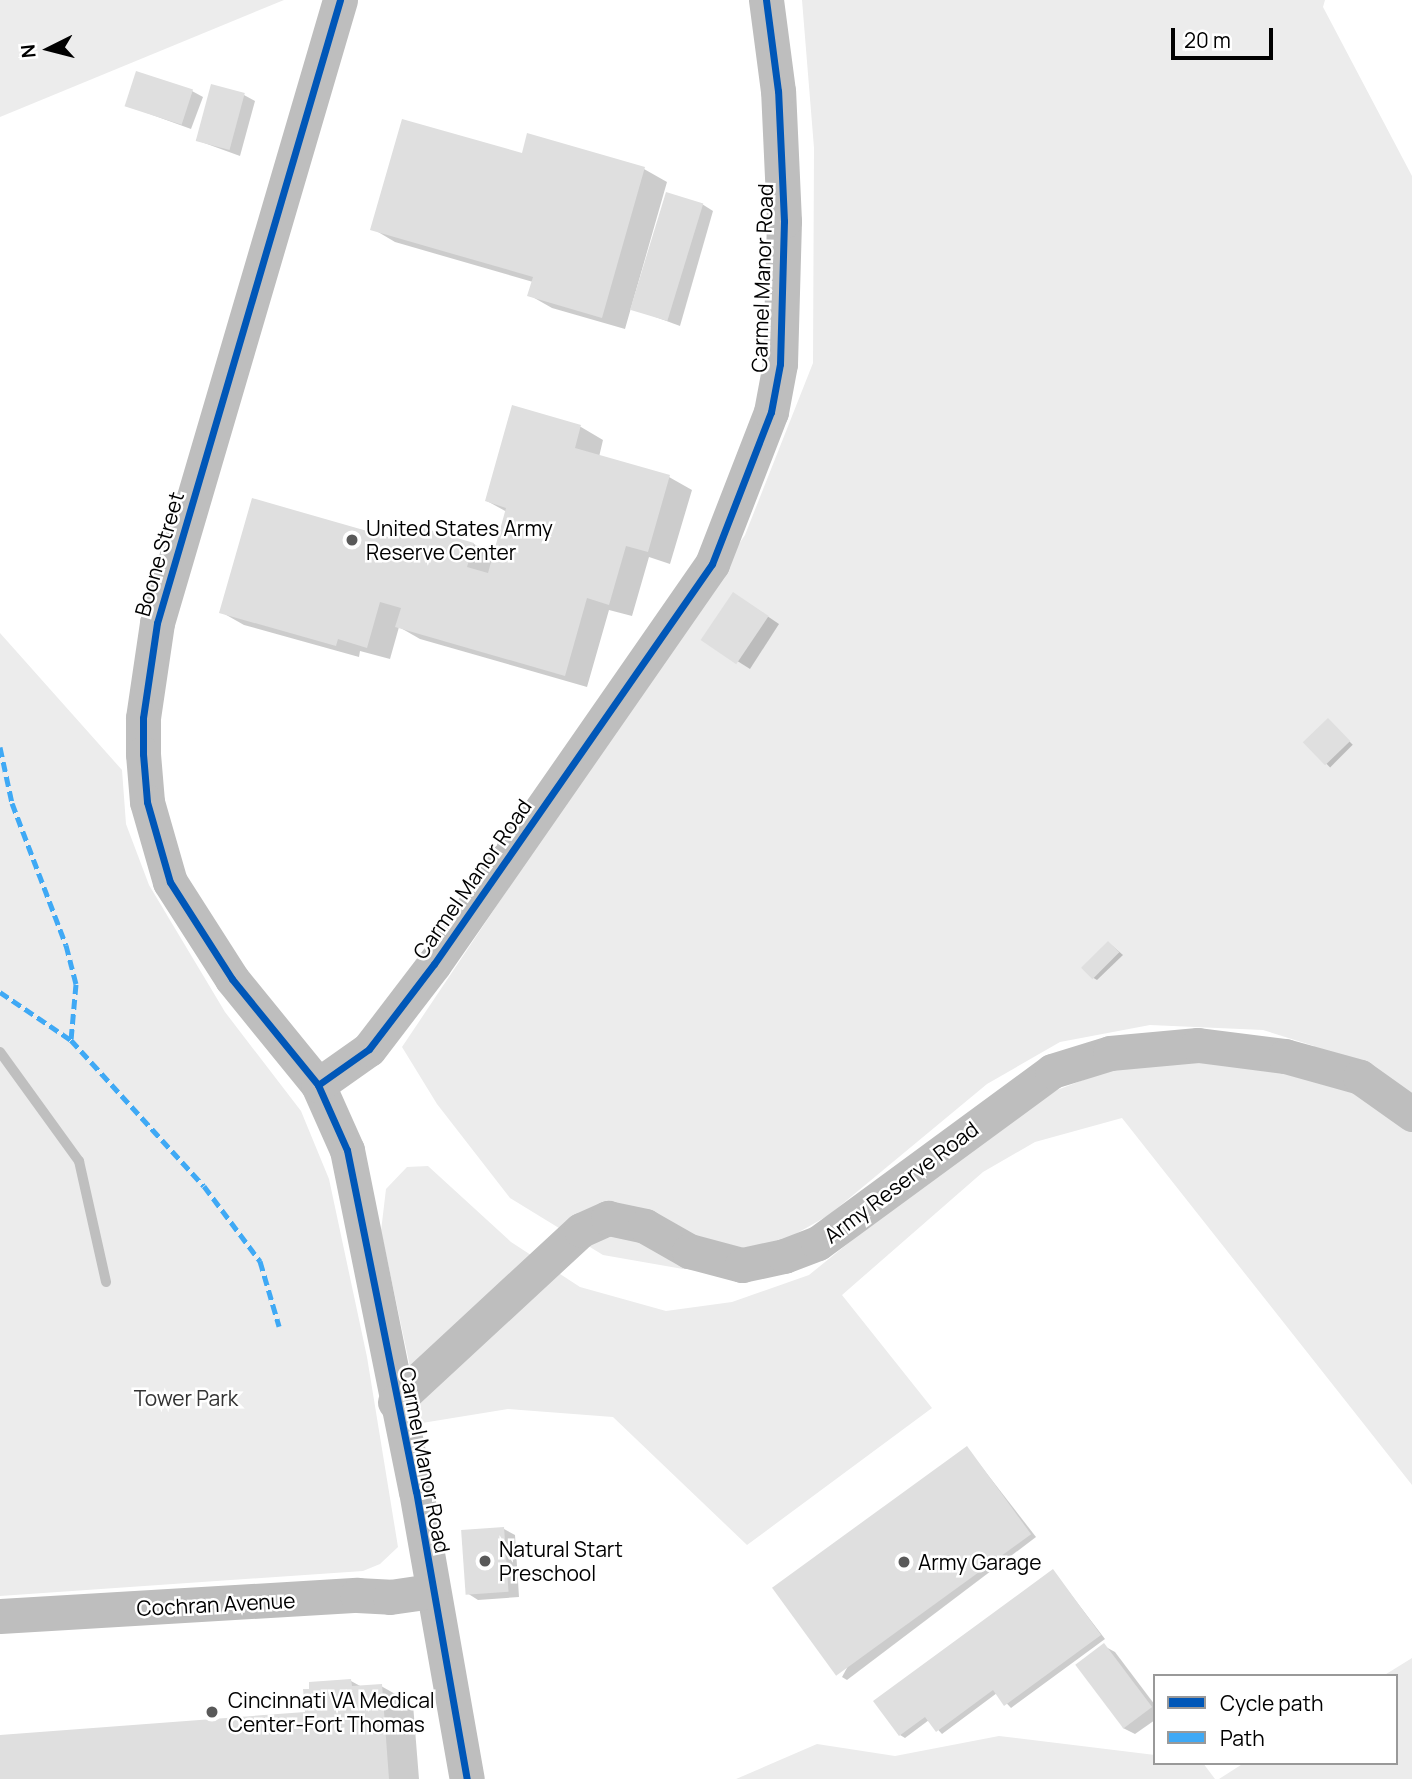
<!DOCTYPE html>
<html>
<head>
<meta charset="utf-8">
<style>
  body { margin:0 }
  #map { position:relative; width:1412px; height:1779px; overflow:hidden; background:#fff; font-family:Manrope,sans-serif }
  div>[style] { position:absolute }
  .green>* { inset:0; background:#ececec }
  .shadow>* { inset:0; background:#0003; transform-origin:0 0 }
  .stream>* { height:10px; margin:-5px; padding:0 5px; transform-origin:5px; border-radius:5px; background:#bfbfbf }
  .building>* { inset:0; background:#dfdfdf; transform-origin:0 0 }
  .street>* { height:35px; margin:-17.5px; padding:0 17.5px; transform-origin:17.5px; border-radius:17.5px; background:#bebebe }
  .quiet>* { height:5px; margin-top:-2.5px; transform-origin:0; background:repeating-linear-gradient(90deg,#3fa9f5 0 10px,transparent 0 15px) }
  .cycleway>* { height:7px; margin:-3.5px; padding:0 3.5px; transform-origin:3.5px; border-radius:3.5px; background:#0057b8 }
  .dots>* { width:19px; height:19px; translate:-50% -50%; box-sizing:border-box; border:4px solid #fff; border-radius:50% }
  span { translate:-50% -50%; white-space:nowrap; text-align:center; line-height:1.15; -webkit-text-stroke:5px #fff; paint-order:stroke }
  .street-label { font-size:21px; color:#000 }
  .poi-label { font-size:21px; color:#000 }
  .left { translate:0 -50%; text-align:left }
  .park-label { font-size:21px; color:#333 }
  .legend { position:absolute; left:1153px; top:1674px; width:245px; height:91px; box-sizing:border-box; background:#fff; border:2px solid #999; margin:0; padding:9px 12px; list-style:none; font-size:21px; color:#000 }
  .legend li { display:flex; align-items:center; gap:14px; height:35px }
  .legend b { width:35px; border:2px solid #999 }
  .north { position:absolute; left:14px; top:14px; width:70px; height:70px; -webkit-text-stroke:5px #fff; paint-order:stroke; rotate:264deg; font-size:19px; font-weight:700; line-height:28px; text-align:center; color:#000 }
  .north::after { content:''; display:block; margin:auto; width:24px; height:32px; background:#000; clip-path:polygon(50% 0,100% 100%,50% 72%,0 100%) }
  .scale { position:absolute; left:1171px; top:28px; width:102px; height:32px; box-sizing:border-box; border:4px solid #000; border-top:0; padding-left:9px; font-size:21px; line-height:24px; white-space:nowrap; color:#000; -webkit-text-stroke:5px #fff; paint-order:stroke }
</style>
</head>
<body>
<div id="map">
  <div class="green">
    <div style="clip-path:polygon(0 0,284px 0,0 117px)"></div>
    <div style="clip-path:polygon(802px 0,1325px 0,1323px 7px,1412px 176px,1412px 1485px,1122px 1118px,1035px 1142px,983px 1172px,842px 1295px,932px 1408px,747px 1545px,613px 1417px,508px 1409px,422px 1423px,381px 1231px,386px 1189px,407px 1167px,428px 1166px,511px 1242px,580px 1287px,666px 1311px,732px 1302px,809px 1275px,940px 1169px,1057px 1090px,1115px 1068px,1212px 1055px,1298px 1074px,1314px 1046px,1263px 1030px,1150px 1025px,1060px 1042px,987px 1084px,829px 1215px,755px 1257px,683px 1269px,603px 1255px,510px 1198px,437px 1104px,402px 1047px,745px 535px,813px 363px,814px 148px)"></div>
    <div style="clip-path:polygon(0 633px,122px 770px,126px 824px,149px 885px,225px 1012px,301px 1111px,329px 1179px,367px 1357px,398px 1547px,380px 1564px,363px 1571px,0 1596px)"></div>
    <div style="clip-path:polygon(1412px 1658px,1412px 1779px,1219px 1779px,1244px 1763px,1396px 1763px,1396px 1676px,1383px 1676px)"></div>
    <div style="clip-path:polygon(999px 1736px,1155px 1755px,1155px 1763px,1203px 1763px,1215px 1779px,736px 1779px,817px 1744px,895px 1756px)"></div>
  </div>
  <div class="shadow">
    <div style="clip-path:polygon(192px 91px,203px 97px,191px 129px,125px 105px)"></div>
    <div style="clip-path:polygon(244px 95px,255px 101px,240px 156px,196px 140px)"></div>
    <div style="clip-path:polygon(523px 155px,644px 169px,667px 182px,625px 329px,552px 308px,529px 295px,533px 282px,395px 242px,373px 229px)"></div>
    <div style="clip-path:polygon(702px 204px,713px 211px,680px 326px,634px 309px)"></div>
    <div style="clip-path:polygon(513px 408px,581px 427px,603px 440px,599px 457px,669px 477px,692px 490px,670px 564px,649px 557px,632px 616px,609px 610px,587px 687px,420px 639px,399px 627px,390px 659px,360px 651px,359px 657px,244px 625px,221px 612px,389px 539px,474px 544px,494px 556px,507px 512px,487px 501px)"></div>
    <div style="clip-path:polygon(745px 601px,779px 624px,750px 669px,704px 640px)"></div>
    <div style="left:1328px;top:720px;width:35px;height:32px;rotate:45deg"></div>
    <div style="clip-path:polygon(1109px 943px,1123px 955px,1097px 980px,1092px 977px)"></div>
    <div style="clip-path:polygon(967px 1448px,1036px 1537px,847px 1680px,842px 1677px)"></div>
    <div style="clip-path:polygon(504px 1529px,515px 1535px,519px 1597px,478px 1600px,467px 1593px)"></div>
    <div style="clip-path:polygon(1053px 1571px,1105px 1639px,1011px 1708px,997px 1693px,942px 1734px,929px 1720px,905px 1738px,900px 1735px)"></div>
    <div style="clip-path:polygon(1104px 1646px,1115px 1652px,1155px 1705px,1155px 1720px,1135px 1734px,1123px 1728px)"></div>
    <div style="clip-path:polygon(351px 1681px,362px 1687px,381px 1686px,413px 1704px,419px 1779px,0 1779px,0 1737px,307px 1714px)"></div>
  </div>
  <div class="stream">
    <div style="left:0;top:1052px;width:135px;rotate:54.1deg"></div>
    <div style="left:79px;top:1161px;width:124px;rotate:77.4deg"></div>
  </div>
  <div class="building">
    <div style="left:136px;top:71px;width:60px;height:37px;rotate:18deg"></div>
    <div style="left:211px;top:84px;width:35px;height:59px;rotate:15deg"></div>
    <div style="clip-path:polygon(402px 119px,522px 153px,527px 133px,645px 167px,602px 318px,527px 296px,533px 277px,370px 230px)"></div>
    <div style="left:666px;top:192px;width:39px;height:123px;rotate:17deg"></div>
    <div style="clip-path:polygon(512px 405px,581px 425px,575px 448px,670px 475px,648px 552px,626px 546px,609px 605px,587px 598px,565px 676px,395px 627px,401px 608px,380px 602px,367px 648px,338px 639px,336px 646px,219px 613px,252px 498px,388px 537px,393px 519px,474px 543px,467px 567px,488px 573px,506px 508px,485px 501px)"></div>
    <div style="left:733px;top:592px;width:43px;height:58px;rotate:34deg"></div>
    <div style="left:1328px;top:718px;width:32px;height:35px;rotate:46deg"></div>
    <div style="left:1108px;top:941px;width:16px;height:38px;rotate:45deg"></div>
    <div style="left:967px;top:1446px;width:109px;height:241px;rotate:54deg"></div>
    <div style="left:504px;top:1527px;width:65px;height:43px;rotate:86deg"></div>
    <div style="clip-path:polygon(1053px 1569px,1101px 1635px,1004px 1706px,993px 1690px,936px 1732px,925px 1717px,899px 1736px,873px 1701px)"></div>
    <div style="left:1104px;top:1643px;width:80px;height:36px;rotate:53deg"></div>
    <div style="clip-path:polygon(351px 1679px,352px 1686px,382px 1684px,389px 1779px,0 1779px,0 1735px,305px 1712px,303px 1689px,309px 1689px,309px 1682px)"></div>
  </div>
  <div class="street">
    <div style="left:340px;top:0;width:649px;rotate:106.37deg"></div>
    <div style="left:157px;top:623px;width:96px;rotate:98.4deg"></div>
    <div style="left:143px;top:718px;width:36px;rotate:90deg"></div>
    <div style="left:143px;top:754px;width:48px;rotate:85.2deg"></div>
    <div style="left:147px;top:802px;width:83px;rotate:74deg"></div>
    <div style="left:170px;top:882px;width:115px;rotate:57.4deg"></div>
    <div style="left:232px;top:979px;width:136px;rotate:50.9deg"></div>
    <div style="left:318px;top:1085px;width:71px;rotate:66deg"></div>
    <div style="left:347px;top:1150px;width:348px;rotate:78.6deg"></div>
    <div style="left:416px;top:1491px;width:292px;rotate:80deg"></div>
    <div style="left:318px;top:1085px;width:62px;rotate:-35.2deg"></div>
    <div style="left:369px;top:1049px;width:107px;rotate:-52.6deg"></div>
    <div style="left:434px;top:964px;width:487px;rotate:-55.2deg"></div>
    <div style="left:712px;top:564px;width:163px;rotate:-68.8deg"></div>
    <div style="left:771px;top:412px;width:49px;rotate:-79.4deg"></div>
    <div style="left:780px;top:364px;width:143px;rotate:-88.4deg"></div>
    <div style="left:784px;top:221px;width:130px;rotate:-92.6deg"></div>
    <div style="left:778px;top:91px;width:92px;rotate:-97.5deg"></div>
    <div style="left:395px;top:1402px;width:253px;rotate:-42.8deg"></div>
    <div style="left:581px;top:1230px;width:30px;rotate:-24deg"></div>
    <div style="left:608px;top:1218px;width:38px;rotate:12deg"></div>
    <div style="left:645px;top:1226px;width:51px;rotate:29.6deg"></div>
    <div style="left:689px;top:1251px;width:55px;rotate:14.8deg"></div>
    <div style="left:742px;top:1265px;width:43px;rotate:-12.1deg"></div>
    <div style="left:784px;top:1256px;width:36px;rotate:-21deg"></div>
    <div style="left:818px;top:1243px;width:290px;rotate:-36.3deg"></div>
    <div style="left:1052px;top:1071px;width:61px;rotate:-17.2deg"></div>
    <div style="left:1110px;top:1053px;width:88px;rotate:-5.2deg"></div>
    <div style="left:1198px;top:1045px;width:88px;rotate:7.2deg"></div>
    <div style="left:1285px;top:1056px;width:78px;rotate:15.6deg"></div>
    <div style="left:1360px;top:1077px;width:64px;rotate:35.4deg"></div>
    <div style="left:0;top:1616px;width:358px;rotate:-3.4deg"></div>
    <div style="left:357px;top:1595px;width:33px;rotate:3deg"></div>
    <div style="left:390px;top:1597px;width:41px;rotate:-8.3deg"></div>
  </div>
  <div class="quiet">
    <div style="left:0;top:747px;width:57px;rotate:77.9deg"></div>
    <div style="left:12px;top:803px;width:152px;rotate:69.2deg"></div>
    <div style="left:66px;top:945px;width:40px;rotate:75.6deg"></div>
    <div style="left:76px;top:984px;width:56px;rotate:95.1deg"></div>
    <div style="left:0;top:992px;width:86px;rotate:34.1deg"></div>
    <div style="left:71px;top:1040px;width:197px;rotate:47.7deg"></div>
    <div style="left:204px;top:1186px;width:94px;rotate:53.3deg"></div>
    <div style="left:260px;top:1261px;width:68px;rotate:73.7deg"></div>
  </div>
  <div class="cycleway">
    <div style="left:340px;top:0;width:649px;rotate:106.37deg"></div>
    <div style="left:157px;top:623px;width:96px;rotate:98.4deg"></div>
    <div style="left:143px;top:718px;width:36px;rotate:90deg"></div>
    <div style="left:143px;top:754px;width:48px;rotate:85.2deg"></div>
    <div style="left:147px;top:802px;width:83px;rotate:74deg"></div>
    <div style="left:170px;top:882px;width:115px;rotate:57.4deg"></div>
    <div style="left:232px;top:979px;width:136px;rotate:50.9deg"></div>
    <div style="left:318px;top:1085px;width:71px;rotate:66deg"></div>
    <div style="left:347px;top:1150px;width:348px;rotate:78.6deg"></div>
    <div style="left:416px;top:1491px;width:292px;rotate:80deg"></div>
    <div style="left:318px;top:1085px;width:62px;rotate:-35.2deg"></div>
    <div style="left:369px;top:1049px;width:107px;rotate:-52.6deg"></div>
    <div style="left:434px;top:964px;width:487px;rotate:-55.2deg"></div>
    <div style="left:712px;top:564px;width:163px;rotate:-68.8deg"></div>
    <div style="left:771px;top:412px;width:49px;rotate:-79.4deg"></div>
    <div style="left:780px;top:364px;width:143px;rotate:-88.4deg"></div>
    <div style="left:784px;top:221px;width:130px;rotate:-92.6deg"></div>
    <div style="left:778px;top:91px;width:92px;rotate:-97.5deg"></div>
  </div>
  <div class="dots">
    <div style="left:352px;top:540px;background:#595959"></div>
    <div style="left:485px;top:1561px;background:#595959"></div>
    <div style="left:904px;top:1562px;background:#595959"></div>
    <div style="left:212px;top:1712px;background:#595959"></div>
  </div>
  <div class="street-label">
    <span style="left:762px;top:278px;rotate:-88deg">Carmel Manor Road</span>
    <span style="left:159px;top:554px;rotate:-74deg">Boone Street</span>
    <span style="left:472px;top:879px;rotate:-55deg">Carmel Manor Road</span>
    <span style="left:901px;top:1182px;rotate:-37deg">Army Reserve Road</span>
    <span style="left:425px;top:1460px;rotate:79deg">Carmel Manor Road</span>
    <span style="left:216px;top:1604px;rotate:-3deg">Cochran Avenue</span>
  </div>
  <div class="poi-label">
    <span class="left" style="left:366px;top:540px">United States Army<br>Reserve Center</span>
    <span class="left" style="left:499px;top:1561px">Natural Start<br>Preschool</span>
    <span class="left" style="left:918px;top:1562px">Army Garage</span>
    <span class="left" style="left:228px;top:1712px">Cincinnati VA Medical<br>Center-Fort Thomas</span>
  </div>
  <div class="park-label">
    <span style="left:186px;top:1398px">Tower Park</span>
  </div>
  <ul class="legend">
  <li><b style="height:9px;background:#0057b8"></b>Cycle path</li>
  <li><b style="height:9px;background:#3fa9f5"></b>Path</li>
  </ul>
  <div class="north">N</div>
  <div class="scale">20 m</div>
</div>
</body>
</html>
